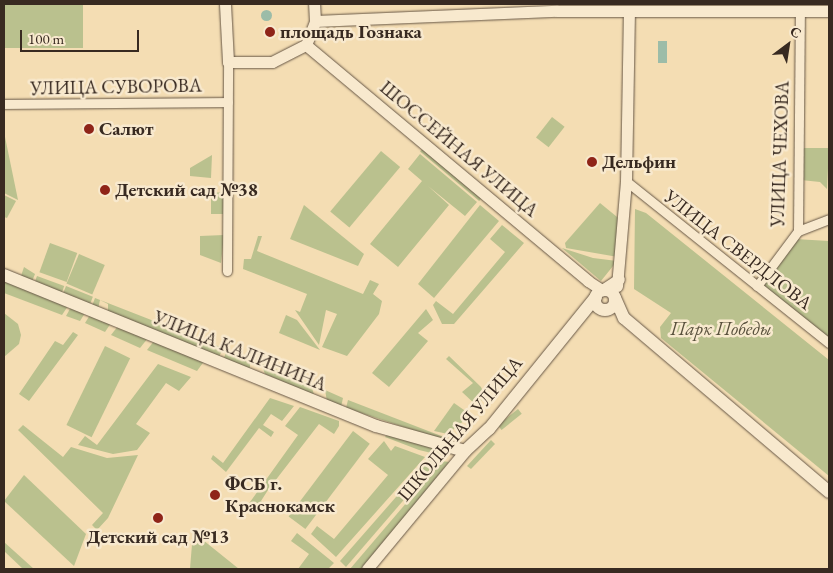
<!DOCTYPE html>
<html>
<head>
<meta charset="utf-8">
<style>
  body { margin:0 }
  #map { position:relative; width:833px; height:573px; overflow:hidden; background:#f4ddb3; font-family:"EB Garamond",serif }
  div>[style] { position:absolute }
  .green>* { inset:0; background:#bac18e; transform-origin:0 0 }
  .water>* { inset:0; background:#9cbca8; transform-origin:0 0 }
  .round { border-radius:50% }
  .roads { filter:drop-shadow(0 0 1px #675746) drop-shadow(0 0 1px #675746) }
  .minor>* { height:9px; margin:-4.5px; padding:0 4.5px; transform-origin:4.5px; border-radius:4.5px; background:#f8e9ce }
  .tertiary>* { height:11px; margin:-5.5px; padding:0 5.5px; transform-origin:5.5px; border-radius:5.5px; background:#f8e9ce }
  .secondary>* { height:12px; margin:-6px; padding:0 6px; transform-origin:6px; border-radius:6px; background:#f8e9ce }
  .secondary>.ring { margin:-6px; padding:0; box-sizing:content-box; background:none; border:12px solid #f8e9ce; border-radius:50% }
  .dots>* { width:14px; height:14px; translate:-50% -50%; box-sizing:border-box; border:2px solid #f8e9ce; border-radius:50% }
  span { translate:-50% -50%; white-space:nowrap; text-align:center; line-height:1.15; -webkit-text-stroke:5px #f8e9ce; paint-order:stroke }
  .poi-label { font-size:19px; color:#382a21; font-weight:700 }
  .left { translate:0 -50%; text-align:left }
  .street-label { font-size:19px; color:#382a21 }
  .park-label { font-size:19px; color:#58503c; font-style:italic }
  .frame { position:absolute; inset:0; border:5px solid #382a21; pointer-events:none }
  .north { position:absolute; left:763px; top:20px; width:50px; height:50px; -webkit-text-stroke:4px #f8e9ce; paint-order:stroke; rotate:31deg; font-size:14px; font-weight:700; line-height:20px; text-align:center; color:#382a21 }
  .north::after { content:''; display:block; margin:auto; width:18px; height:22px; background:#382a21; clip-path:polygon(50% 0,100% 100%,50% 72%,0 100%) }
  .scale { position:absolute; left:20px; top:30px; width:119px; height:22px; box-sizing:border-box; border:2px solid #382a21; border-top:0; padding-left:6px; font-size:15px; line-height:18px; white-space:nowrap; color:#382a21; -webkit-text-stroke:4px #f8e9ce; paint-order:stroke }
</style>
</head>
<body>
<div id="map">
  <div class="green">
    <div style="left:4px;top:4px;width:79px;height:44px"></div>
    <div style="left:552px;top:117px;width:16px;height:26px;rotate:38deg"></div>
    <div style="clip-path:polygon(4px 132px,18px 200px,4px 193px)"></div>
    <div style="left:424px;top:147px;width:77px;height:6px;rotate:40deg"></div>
    <div style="clip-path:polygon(801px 148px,829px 148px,827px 189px,820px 182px,801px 180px)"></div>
    <div style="left:381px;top:151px;width:25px;height:79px;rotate:40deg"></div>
    <div style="clip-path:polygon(420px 154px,477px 202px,465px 216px,428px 186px,449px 205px,398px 267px,370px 244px,422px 181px,408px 169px)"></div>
    <div style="clip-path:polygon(212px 155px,211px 178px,190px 176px,190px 168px)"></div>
    <div style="clip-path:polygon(225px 192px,223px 214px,211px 214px,211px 193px)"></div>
    <div style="clip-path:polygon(4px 195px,16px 201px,7px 218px,4px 217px)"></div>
    <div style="clip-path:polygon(600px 203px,622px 221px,618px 257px,566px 248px,565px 243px)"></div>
    <div style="clip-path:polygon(304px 205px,364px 254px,358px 266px,290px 239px)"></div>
    <div style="clip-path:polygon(480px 205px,499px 221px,434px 298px,418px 284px)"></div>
    <div style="clip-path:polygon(635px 209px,646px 213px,829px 360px,829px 476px,661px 338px,660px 327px,671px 313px,634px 289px)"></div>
    <div style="clip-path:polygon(502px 225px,524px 243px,454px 324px,442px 324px,433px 305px,436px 301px,453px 314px,505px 252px,490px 239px)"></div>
    <div style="clip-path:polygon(224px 235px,221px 263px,200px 255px,200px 236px)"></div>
    <div style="clip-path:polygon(258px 236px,262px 236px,257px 251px,363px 294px,370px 280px,379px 284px,373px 294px,382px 301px,379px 314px,347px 356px,322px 347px,337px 314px,326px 310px,319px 345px,295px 310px,300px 312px,307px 294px,243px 269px,244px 259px,251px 259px)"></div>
    <div style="clip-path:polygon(795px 239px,829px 241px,829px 340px,761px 284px)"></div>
    <div style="left:50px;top:243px;width:29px;height:31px;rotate:20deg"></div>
    <div style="clip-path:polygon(562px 248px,593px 258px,617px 261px,601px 281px)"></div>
    <div style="left:79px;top:254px;width:28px;height:32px;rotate:23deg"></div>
    <div style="clip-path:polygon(24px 267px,35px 274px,31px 284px,20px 279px)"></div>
    <div style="left:37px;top:276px;width:29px;height:9px;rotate:20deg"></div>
    <div style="clip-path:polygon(4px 279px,68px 306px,62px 315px,4px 293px)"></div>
    <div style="left:66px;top:286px;width:29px;height:10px;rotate:22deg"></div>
    <div style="clip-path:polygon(95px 298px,223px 348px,219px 357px,108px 313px,108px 304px,100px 300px,98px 309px,92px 306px)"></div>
    <div style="clip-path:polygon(71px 307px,85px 313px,80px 321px,66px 316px)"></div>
    <div style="clip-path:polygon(426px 309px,433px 320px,418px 333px,428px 341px,389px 387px,372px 373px)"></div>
    <div style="clip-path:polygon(4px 313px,18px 324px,21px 335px,19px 344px,4px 357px)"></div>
    <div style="clip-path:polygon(90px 315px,111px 323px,105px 332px,85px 323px)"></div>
    <div style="clip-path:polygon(286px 315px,297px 320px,320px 350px,279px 333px)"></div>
    <div style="clip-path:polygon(118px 326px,148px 338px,140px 348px,111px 335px)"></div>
    <div style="clip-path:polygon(73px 332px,78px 335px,29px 401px,19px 394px,55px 341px,63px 345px)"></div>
    <div style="clip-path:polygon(154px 341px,205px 360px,197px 371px,147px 350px)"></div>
    <div style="left:105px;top:346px;width:28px;height:88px;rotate:26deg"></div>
    <div style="clip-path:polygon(227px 350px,250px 359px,250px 369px,224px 358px)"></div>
    <div style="clip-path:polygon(449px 356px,481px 387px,485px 396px,477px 406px,462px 392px,473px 383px,446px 359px)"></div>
    <div style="clip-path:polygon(261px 363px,311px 384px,314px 395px,265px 374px)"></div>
    <div style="clip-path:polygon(158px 364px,191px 377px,179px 391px,166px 383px,136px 424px,150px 433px,137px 450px,113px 454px,78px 445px,85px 436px,97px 445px)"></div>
    <div style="clip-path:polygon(325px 390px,343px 398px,341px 407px,327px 401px)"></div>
    <div style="clip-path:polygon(270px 398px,294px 406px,282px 421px,271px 414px,263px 425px,274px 432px,271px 437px,259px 428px,226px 472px,211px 459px,213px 455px,223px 463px)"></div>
    <div style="clip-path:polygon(348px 400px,449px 439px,449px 442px,346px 408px)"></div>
    <div style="clip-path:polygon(454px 403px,464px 410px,466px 419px,448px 434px,434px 431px)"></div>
    <div style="clip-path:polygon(300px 407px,339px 421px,339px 426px,334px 434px,319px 424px,268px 490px,261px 501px,274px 512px,245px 509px,298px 435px,285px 426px)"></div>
    <div style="left:518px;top:409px;width:6px;height:26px;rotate:51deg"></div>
    <div style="clip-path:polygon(23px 425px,63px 457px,71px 447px,107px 458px,138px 455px,108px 518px,97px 530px,92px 525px,103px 513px,18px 430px)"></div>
    <div style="left:353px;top:431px;width:21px;height:107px;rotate:37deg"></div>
    <div style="clip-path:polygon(388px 433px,451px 450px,444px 456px,419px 450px,385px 437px)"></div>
    <div style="clip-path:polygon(491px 440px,495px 444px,471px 469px,467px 466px)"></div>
    <div style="clip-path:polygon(384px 441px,391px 451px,395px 446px,425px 457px,336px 557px,311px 534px,317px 526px,334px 539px,388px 475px,368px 459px)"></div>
    <div style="clip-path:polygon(431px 457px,439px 459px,346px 567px,340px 561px)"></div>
    <div style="clip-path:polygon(442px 461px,449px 462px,364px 569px,350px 569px)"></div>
    <div style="clip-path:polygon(24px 475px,86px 534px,74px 566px,4px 501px)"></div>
    <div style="clip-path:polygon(193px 532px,239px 569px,190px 569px)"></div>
    <div style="clip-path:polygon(297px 533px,334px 563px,328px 569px,298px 569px,309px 554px,291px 541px)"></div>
    <div style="clip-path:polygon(4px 542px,34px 569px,23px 569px,4px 551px)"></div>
  </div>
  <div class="water">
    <div class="round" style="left:260.5px;top:9.5px;width:11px;height:11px"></div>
    <div style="left:658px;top:41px;width:9px;height:22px"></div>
  </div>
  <div class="roads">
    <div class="minor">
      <div style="left:4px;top:104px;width:224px;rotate:-0.5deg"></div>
      <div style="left:626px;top:181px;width:260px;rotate:38.6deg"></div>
      <div style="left:798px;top:231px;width:33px;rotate:-21deg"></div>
      <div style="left:227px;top:271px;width:209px;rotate:-89.7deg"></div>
      <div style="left:757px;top:286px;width:69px;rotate:-53.3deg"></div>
      <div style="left:798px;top:231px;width:220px;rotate:-89.5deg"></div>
    </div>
    <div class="tertiary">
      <div style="left:225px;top:4px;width:58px;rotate:87deg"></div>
      <div style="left:228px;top:62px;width:44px"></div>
      <div style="left:272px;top:62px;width:38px;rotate:-27deg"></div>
      <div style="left:306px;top:45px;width:26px;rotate:-69deg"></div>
      <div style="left:315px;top:21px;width:17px;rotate:-93deg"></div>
      <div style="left:315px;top:21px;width:242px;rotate:-2.4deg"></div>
      <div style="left:557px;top:11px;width:272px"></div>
      <div style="left:306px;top:45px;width:368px;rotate:39.9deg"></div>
      <div style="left:588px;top:281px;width:17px;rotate:33deg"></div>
      <div style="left:602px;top:290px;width:20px;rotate:-33deg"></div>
      <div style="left:617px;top:286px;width:105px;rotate:-85.1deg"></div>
      <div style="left:626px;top:181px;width:170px;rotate:-89deg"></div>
      <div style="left:367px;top:569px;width:153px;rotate:-50.3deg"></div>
    </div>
    <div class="secondary">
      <div style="left:4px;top:275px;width:401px;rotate:22.1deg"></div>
      <div style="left:376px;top:426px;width:92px;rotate:15.7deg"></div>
      <div style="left:465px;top:451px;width:33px;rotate:-43deg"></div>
      <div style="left:489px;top:429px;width:170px;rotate:-51deg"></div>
      <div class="ring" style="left:595px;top:290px;width:8px;height:8px"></div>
      <div style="left:615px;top:298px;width:22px;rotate:66deg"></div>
      <div style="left:624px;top:318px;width:269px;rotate:40.3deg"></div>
    </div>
  </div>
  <div class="dots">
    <div style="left:270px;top:32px;background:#8f2418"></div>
    <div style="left:89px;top:129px;background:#8f2418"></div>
    <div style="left:592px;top:162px;background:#8f2418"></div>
    <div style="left:105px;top:190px;background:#8f2418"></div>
    <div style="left:215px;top:495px;background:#8f2418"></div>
    <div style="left:158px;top:518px;background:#8f2418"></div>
  </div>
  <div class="poi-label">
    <span class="left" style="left:280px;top:32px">площадь Гознака</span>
    <span class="left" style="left:99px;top:129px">Салют</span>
    <span class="left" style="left:602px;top:162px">Дельфин</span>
    <span class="left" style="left:115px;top:190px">Детский сад №38</span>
    <span class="left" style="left:225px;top:495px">ФСБ г.<br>Краснокамск</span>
    <span style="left:158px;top:537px">Детский сад №13</span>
  </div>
  <div class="street-label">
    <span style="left:116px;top:87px;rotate:-1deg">УЛИЦА СУВОРОВА</span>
    <span style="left:459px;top:149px;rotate:40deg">ШОССЕЙНАЯ УЛИЦА</span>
    <span style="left:780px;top:154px;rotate:-88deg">УЛИЦА ЧЕХОВА</span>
    <span style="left:738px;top:250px;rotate:38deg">УЛИЦА СВЕРДЛОВА</span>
    <span style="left:240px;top:351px;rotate:22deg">УЛИЦА КАЛИНИНА</span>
    <span style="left:460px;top:429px;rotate:-50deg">ШКОЛЬНАЯ УЛИЦА</span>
  </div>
  <div class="park-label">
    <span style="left:721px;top:329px">Парк Победы</span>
  </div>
  <div class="frame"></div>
  <div class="north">С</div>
  <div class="scale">100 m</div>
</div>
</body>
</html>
